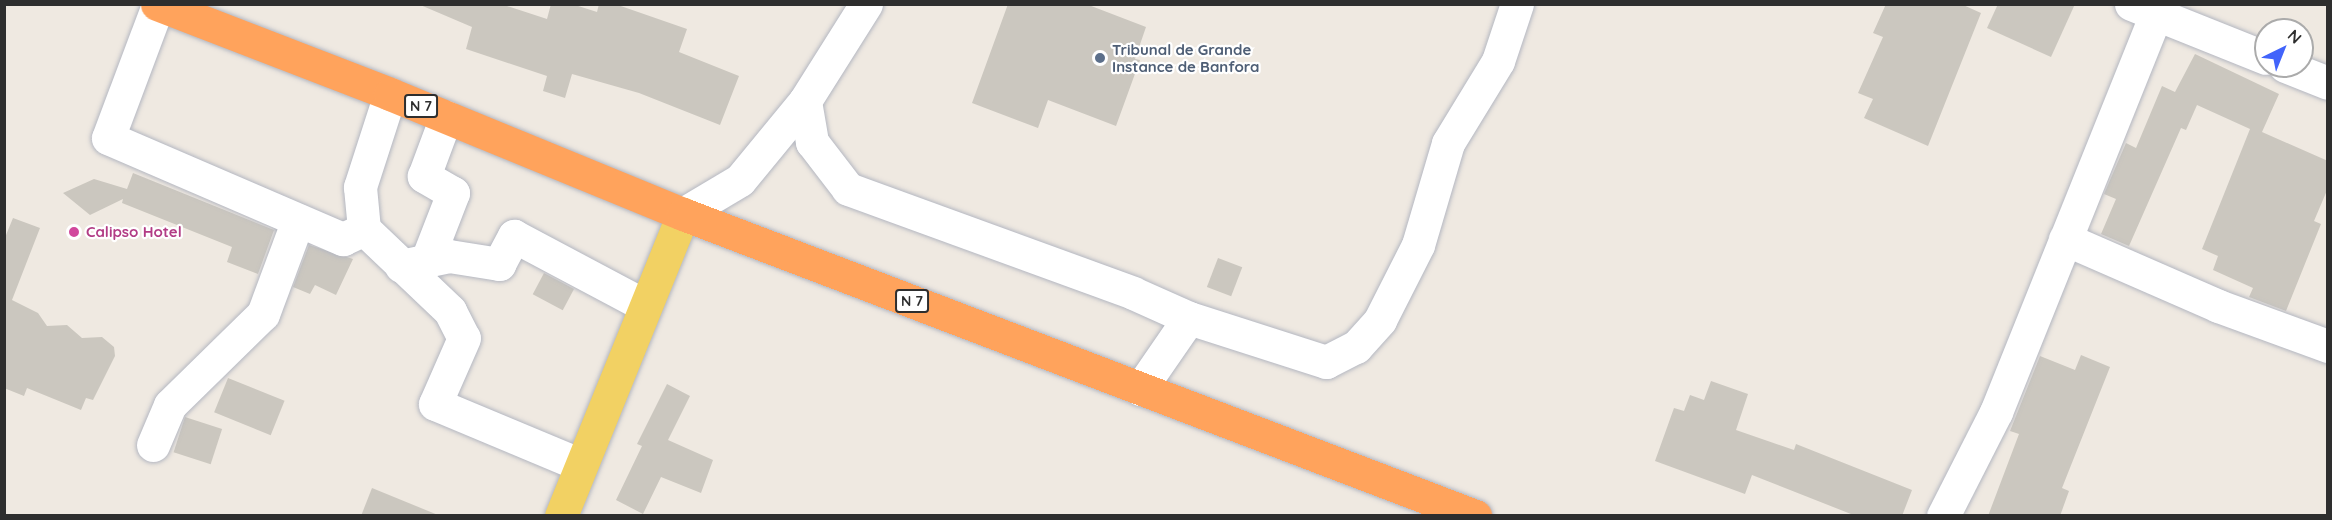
<!DOCTYPE html>
<html>
<head>
<meta charset="utf-8">
<style>
  body { margin:0 }
  #map { position:relative; width:2332px; height:520px; overflow:hidden; background:#efe9e1; font-family:Quicksand,sans-serif }
  div>[style] { position:absolute }
  .building>* { inset:0; background:#cbc7bf; transform-origin:0 0 }
  .roads { filter:drop-shadow(0 0 2px #b4b7c1) drop-shadow(0 0 2px #b4b7c1) }
  .minor>* { height:33px; margin:-16.5px; padding:0 16.5px; transform-origin:16.5px; border-radius:16.5px; background:#fff }
  .major>* { height:33px; margin:-16.5px; padding:0 16.5px; transform-origin:16.5px; border-radius:16.5px; background:#f2d163 }
  .highway>* { height:33px; margin:-16.5px; padding:0 16.5px; transform-origin:16.5px; border-radius:16.5px; background:#ffa35c }
  .dots>* { width:16px; height:16px; translate:-50% -50%; box-sizing:border-box; border:3px solid #fff; border-radius:50% }
  span { translate:-50% -50%; white-space:nowrap; text-align:center; line-height:1.15; -webkit-text-stroke:4.5px #fff; paint-order:stroke }
  .shield-label span { padding:2px 4px; background:#fff; border:2px solid; border-radius:4px; -webkit-text-stroke-width:0 }
  .shield-label { font-size:14px; color:#2e2e2e; font-weight:700 }
  .service-label { font-size:15px; color:#4e5e75; font-weight:700 }
  .left { translate:0 -50%; text-align:left }
  .hotel-label { font-size:15px; color:#b23c85; font-weight:700 }
  .frame { position:absolute; inset:0; border:6px solid #2e2e2e; pointer-events:none }
  .north { position:absolute; left:2254px; top:18px; width:60px; height:60px; box-sizing:border-box; background:#fff; border:2px solid #ababab; border-radius:50%; rotate:43deg; font-size:16px; font-weight:700; line-height:24px; text-align:center; color:#2e2e2e }
  .north::after { content:''; display:block; margin:auto; width:21px; height:27px; background:#4264fb; clip-path:polygon(50% 0,100% 100%,50% 72%,0 100%) }
</style>
</head>
<body>
<div id="map">
  <div class="building">
    <div style="clip-path:polygon(418px 4px,501px 4px,547px 19px,551px 4px,572px 4px,597px 12px,599px 4px,615px 4px,687px 29px,679px 52px,739px 76px,720px 125px,639px 93px,572px 74px,565px 98px,543px 91px,547px 76px,466px 49px,472px 27px)"></div>
    <div style="clip-path:polygon(1008px 4px,1086px 4px,1146px 27px,1135px 59px,1140px 60px,1116px 126px,1048px 100px,1038px 128px,972px 103px)"></div>
    <div style="clip-path:polygon(1886px 4px,1961px 4px,1981px 13px,1928px 146px,1864px 118px,1873px 99px,1858px 93px,1883px 37px,1873px 33px)"></div>
    <div style="clip-path:polygon(1998px 4px,2075px 4px,2051px 57px,1987px 28px)"></div>
    <div style="clip-path:polygon(2195px 54px,2279px 94px,2262px 132px,2328px 161px,2328px 188px,2314px 221px,2321px 224px,2286px 311px,2249px 297px,2253px 288px,2213px 270px,2218px 256px,2202px 249px,2250px 129px,2197px 105px,2186px 130px,2181px 128px,2129px 246px,2101px 234px,2116px 199px,2104px 194px,2126px 143px,2136px 148px,2162px 86px,2175px 92px)"></div>
    <div style="clip-path:polygon(133px 173px,274px 230px,258px 274px,227px 262px,232px 247px,122px 203px,123px 199px,90px 215px,63px 193px,94px 179px,127px 189px)"></div>
    <div style="clip-path:polygon(13px 218px,40px 228px,12px 300px,38px 313px,47px 326px,67px 325px,82px 338px,102px 337px,114px 347px,115px 356px,93px 400px,86px 398px,81px 410px,27px 388px,24px 396px,4px 388px,4px 240px)"></div>
    <div style="clip-path:polygon(309px 245px,353px 259px,336px 295px,315px 285px,310px 294px,293px 287px)"></div>
    <div style="left:1218px;top:258px;width:26px;height:31px;rotate:21deg"></div>
    <div style="left:544px;top:273px;width:34px;height:24px;rotate:28deg"></div>
    <div style="clip-path:polygon(2081px 355px,2110px 367px,2062px 488px,2069px 491px,2060px 516px,1988px 516px,2019px 434px,2010px 431px,2040px 356px,2075px 370px)"></div>
    <div style="left:228px;top:378px;width:61px;height:37px;rotate:22deg"></div>
    <div style="clip-path:polygon(1711px 381px,1748px 394px,1736px 430px,1794px 450px,1796px 444px,1912px 490px,1902px 516px,1856px 516px,1752px 475px,1745px 494px,1655px 461px,1674px 408px,1684px 411px,1690px 395px,1704px 400px)"></div>
    <div style="clip-path:polygon(667px 384px,690px 396px,668px 440px,713px 460px,701px 493px,661px 477px,643px 514px,616px 500px,642px 446px,637px 444px)"></div>
    <div style="left:185px;top:417px;width:39px;height:37px;rotate:18deg"></div>
    <div style="clip-path:polygon(372px 488px,438px 515px,438px 516px,361px 516px)"></div>
  </div>
  <div class="roads">
    <div class="minor">
      <div style="left:866px;top:4px;width:115px;rotate:122.2deg"></div>
      <div style="left:805px;top:101px;width:42px;rotate:80.3deg"></div>
      <div style="left:812px;top:142px;width:59px;rotate:52.5deg"></div>
      <div style="left:848px;top:189px;width:303px;rotate:20deg"></div>
      <div style="left:1133px;top:293px;width:61px;rotate:24.1deg"></div>
      <div style="left:2131px;top:4px;width:145px;rotate:21.8deg"></div>
      <div style="left:158px;top:5px;width:142px;rotate:110.6deg"></div>
      <div style="left:108px;top:138px;width:256px;rotate:23.3deg"></div>
      <div style="left:343px;top:239px;width:23px;rotate:-25deg"></div>
      <div style="left:2285px;top:66px;width:46px;rotate:21.6deg"></div>
      <div style="left:390px;top:94px;width:98px;rotate:107.9deg"></div>
      <div style="left:360px;top:187px;width:42px;rotate:84.6deg"></div>
      <div style="left:364px;top:229px;width:119px;rotate:43.6deg"></div>
      <div style="left:450px;top:311px;width:30px;rotate:63deg"></div>
      <div style="left:464px;top:338px;width:72px;rotate:113.7deg"></div>
      <div style="left:435px;top:404px;width:158px;rotate:22.7deg"></div>
      <div style="left:683px;top:214px;width:66px;rotate:-30.8deg"></div>
      <div style="left:740px;top:180px;width:102px;rotate:-50.6deg"></div>
      <div style="left:2065px;top:239px;width:167px;rotate:23.6deg"></div>
      <div style="left:2218px;top:306px;width:117px;rotate:20deg"></div>
      <div style="left:427px;top:260px;width:72px;rotate:-68.8deg"></div>
      <div style="left:453px;top:193px;width:34px;rotate:-150deg"></div>
      <div style="left:424px;top:176px;width:63px;rotate:-69.6deg"></div>
      <div style="left:401px;top:266px;width:49px;rotate:-11.8deg"></div>
      <div style="left:449px;top:256px;width:51px;rotate:9.1deg"></div>
      <div style="left:499px;top:264px;width:32px;rotate:-62deg"></div>
      <div style="left:514px;top:236px;width:147px;rotate:28deg"></div>
      <div style="left:1140px;top:389px;width:86px;rotate:-55.4deg"></div>
      <div style="left:1189px;top:318px;width:144px;rotate:17.8deg"></div>
      <div style="left:1326px;top:362px;width:34px;rotate:-27deg"></div>
      <div style="left:1356px;top:347px;width:36px;rotate:-48deg"></div>
      <div style="left:1380px;top:320px;width:84px;rotate:-63.1deg"></div>
      <div style="left:1418px;top:245px;width:106px;rotate:-73.6deg"></div>
      <div style="left:1448px;top:143px;width:96px;rotate:-58.6deg"></div>
      <div style="left:1498px;top:61px;width:60px;rotate:-71.6deg"></div>
      <div style="left:153px;top:445px;width:43px;rotate:-67deg"></div>
      <div style="left:170px;top:405px;width:130px;rotate:-44.4deg"></div>
      <div style="left:263px;top:314px;width:100px;rotate:-69.6deg"></div>
      <div style="left:1943px;top:516px;width:117px;rotate:-63deg"></div>
      <div style="left:1996px;top:412px;width:440px;rotate:-68.1deg"></div>
    </div>
    <div class="major">
      <div style="left:561px;top:516px;width:326px;rotate:-68deg"></div>
    </div>
    <div class="highway">
      <div style="left:157px;top:4px;width:250px;rotate:21.1deg"></div>
      <div style="left:390px;top:94px;width:317px;rotate:22.3deg"></div>
      <div style="left:683px;top:214px;width:848px;rotate:20.87deg"></div>
    </div>
  </div>
  <div class="dots">
    <div style="left:1100px;top:58px;background:#5c6f8a"></div>
    <div style="left:74px;top:232px;background:#d1479c"></div>
  </div>
  <div class="shield-label">
    <span style="left:421px;top:106px">N 7</span>
    <span style="left:912px;top:301px">N 7</span>
  </div>
  <div class="service-label">
    <span class="left" style="left:1112px;top:58px">Tribunal de Grande<br>Instance de Banfora</span>
  </div>
  <div class="hotel-label">
    <span class="left" style="left:86px;top:232px">Calipso Hotel</span>
  </div>
  <div class="frame"></div>
  <div class="north">N</div>
</div>
</body>
</html>
